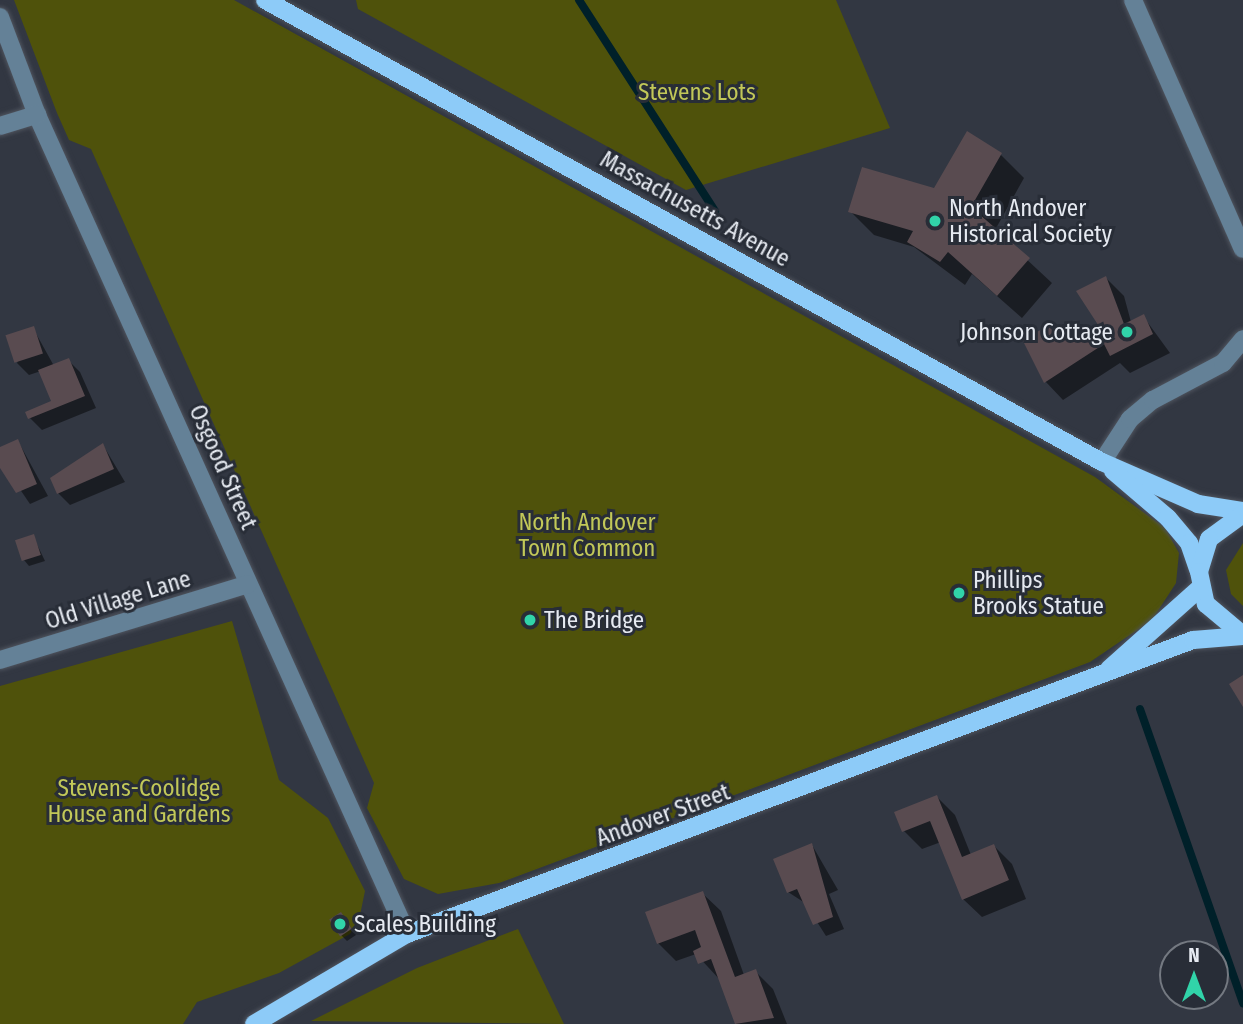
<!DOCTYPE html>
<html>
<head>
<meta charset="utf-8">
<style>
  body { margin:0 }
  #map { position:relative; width:1243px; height:1024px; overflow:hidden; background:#323742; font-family:"Fira Sans Condensed",sans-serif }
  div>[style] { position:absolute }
  .green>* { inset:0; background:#4f520b }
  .shadow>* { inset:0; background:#0007 }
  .stream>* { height:8px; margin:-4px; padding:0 4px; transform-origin:4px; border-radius:4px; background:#002029 }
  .building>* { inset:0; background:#594b50; transform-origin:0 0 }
  .roads { filter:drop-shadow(0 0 2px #4f545e) drop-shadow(0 0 2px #4f545e) }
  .minor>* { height:18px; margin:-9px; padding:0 9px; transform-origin:9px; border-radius:9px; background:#648197 }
  .major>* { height:18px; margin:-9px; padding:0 9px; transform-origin:9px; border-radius:9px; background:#8dcbf8 }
  .dots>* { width:19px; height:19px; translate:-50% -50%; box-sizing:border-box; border:4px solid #282d37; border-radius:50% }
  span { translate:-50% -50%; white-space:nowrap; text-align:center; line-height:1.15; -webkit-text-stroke:6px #282d37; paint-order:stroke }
  .park-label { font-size:23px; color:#c2c858 }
  .poi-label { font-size:23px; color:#e6eaf1 }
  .left { translate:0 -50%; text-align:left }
  .right { translate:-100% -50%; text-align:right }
  .street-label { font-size:23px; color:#e6eaf1 }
  .north { position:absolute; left:1159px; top:940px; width:70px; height:70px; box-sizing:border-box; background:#282d37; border:2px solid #747981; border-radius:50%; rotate:0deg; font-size:19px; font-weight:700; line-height:28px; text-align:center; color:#e6eaf1 }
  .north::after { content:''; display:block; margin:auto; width:24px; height:32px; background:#31d4a9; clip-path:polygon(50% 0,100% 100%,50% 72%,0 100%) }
</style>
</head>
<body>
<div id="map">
  <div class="green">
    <div style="clip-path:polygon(14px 0,234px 0,1095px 477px,1165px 528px,1179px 553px,1176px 583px,1152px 620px,1090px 662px,499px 883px,438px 894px,404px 879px,367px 808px,374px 783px,91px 149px,69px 140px,57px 113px)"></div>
    <div style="clip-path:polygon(356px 0,836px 0,890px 128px,686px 190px,358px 9px)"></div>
    <div style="clip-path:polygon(1243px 543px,1243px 606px,1231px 594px,1226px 570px)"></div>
    <div style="clip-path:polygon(232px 621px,279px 780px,328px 818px,365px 891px,359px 920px,350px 934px,279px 973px,197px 1002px,183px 1024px,0 1024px,0 686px)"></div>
    <div style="clip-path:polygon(518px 929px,564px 1024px,311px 1021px,417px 968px)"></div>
  </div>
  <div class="shadow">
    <div style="clip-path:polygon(1000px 154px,1024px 178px,995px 230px,1052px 283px,1022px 318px,972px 274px,965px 285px,914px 247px,874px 235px,850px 211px,934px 190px)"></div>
    <div style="clip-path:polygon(1106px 278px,1124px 296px,1131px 322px,1143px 316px,1170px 353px,1130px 373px,1120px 363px,1063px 400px,1045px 381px,1060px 327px,1073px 340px,1092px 331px,1100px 338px,1107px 335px)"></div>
    <div style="clip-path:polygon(33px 328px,54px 366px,68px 360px,80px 372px,96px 408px,42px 430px,30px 418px,53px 402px,41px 371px,29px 375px,17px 363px)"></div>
    <div style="clip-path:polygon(18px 441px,48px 496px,30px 504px,0 460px,0 449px)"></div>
    <div style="clip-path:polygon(103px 445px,125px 482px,70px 505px,58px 493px)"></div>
    <div style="clip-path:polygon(33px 536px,45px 561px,29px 566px,24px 560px)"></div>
    <div style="clip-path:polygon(937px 797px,955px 815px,971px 855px,994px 846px,1012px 864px,1026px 899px,982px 917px,963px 899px,941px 842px,922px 849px,904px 831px)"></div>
    <div style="clip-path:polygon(812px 845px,838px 890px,829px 894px,844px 929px,826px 936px,805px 903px,788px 892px)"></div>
    <div style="clip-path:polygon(702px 893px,721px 911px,744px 975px,755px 971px,773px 989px,787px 1024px,736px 1024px,720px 980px,696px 954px,676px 961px,658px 943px)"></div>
    <div style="clip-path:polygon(346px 920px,356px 935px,347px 941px,341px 935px)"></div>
  </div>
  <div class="stream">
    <div style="left:579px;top:0;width:251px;rotate:57.2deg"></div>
    <div style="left:1140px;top:709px;width:312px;rotate:70.7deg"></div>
  </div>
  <div class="building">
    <div style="clip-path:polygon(967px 131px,1002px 153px,971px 207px,1030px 258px,997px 296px,948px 252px,940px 262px,907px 242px,913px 231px,848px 212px,862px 167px,934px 188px)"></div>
    <div style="clip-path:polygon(1106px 276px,1124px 324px,1144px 314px,1153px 334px,1110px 356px,1104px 344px,1044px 383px,1022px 339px,1051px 325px,1060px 325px,1068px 340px,1092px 328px,1097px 338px,1104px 334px,1076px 291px)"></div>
    <div style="left:34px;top:326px;width:29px;height:30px;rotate:72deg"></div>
    <div style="clip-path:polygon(69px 358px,85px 396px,28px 419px,25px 412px,51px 401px,38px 370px)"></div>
    <div style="clip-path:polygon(18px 439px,37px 484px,16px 493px,0 468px,0 447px)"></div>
    <div style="clip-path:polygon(103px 443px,114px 469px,57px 494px,50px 478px)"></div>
    <div style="left:34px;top:534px;width:22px;height:20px;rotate:72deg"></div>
    <div style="clip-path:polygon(1243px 675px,1243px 707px,1229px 684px)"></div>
    <div style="clip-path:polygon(937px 795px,962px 857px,994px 844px,1009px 880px,962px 900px,930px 821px,902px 832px,894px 812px)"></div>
    <div style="clip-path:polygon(812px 843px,833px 917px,813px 925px,797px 889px,787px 893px,773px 859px)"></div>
    <div style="clip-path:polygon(703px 891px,735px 977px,756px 969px,774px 1018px,735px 1024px,711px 959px,698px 964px,693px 951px,701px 947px,695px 930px,657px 944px,645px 912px)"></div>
    <div style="left:341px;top:912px;width:20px;height:14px;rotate:57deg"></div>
  </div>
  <div class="roads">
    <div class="minor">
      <div style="left:1133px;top:0;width:272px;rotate:66.2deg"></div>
      <div style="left:0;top:17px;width:105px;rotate:69.3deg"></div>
      <div style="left:37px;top:115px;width:899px;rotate:65.69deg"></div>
      <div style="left:0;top:126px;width:39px;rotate:-17deg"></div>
      <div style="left:1102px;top:462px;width:51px;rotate:-56.9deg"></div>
      <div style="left:1130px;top:419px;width:30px;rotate:-40deg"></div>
      <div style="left:1153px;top:400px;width:79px;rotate:-27.9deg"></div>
      <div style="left:1223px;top:363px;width:31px;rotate:-50deg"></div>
      <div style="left:0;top:660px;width:259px;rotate:-17deg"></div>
    </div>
    <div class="major">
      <div style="left:265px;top:0;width:956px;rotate:28.9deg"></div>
      <div style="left:1102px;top:462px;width:105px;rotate:23.6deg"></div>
      <div style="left:1198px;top:504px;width:46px;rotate:8.8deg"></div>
      <div style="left:1113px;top:471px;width:72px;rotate:40.5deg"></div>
      <div style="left:1168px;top:518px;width:33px;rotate:50deg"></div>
      <div style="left:1189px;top:543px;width:28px;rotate:71deg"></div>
      <div style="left:1243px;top:514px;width:42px;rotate:143.7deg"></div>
      <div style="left:1209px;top:539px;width:34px;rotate:107deg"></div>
      <div style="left:1199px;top:572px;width:33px;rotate:78deg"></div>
      <div style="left:1206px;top:604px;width:48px;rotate:40deg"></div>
      <div style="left:1109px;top:669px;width:122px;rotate:-41.7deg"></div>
      <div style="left:254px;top:1024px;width:178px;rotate:-30.5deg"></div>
      <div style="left:407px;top:934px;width:839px;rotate:-20.51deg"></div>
      <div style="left:1193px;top:640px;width:50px;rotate:-4.6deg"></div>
    </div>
  </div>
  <div class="dots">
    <div style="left:935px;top:221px;background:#31d4a9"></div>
    <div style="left:1127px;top:332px;background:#31d4a9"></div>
    <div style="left:959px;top:593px;background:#31d4a9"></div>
    <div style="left:530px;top:620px;background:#31d4a9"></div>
    <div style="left:340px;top:924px;background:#31d4a9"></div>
  </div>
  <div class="park-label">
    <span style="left:697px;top:92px">Stevens Lots</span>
    <span style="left:587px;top:535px">North Andover<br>Town Common</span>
    <span style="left:139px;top:801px">Stevens-Coolidge<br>House and Gardens</span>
  </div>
  <div class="poi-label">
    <span class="left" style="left:949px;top:221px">North Andover<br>Historical Society</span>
    <span class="right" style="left:1113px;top:332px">Johnson Cottage</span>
    <span class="left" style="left:973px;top:593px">Phillips<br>Brooks Statue</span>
    <span class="left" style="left:544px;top:620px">The Bridge</span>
    <span class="left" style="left:354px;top:924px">Scales Building</span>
  </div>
  <div class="street-label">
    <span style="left:695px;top:209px;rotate:29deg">Massachusetts Avenue</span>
    <span style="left:223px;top:467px;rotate:66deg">Osgood Street</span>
    <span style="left:118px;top:600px;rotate:-17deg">Old Village Lane</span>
    <span style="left:663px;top:815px;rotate:-20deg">Andover Street</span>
  </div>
  <div class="north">N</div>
</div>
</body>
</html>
